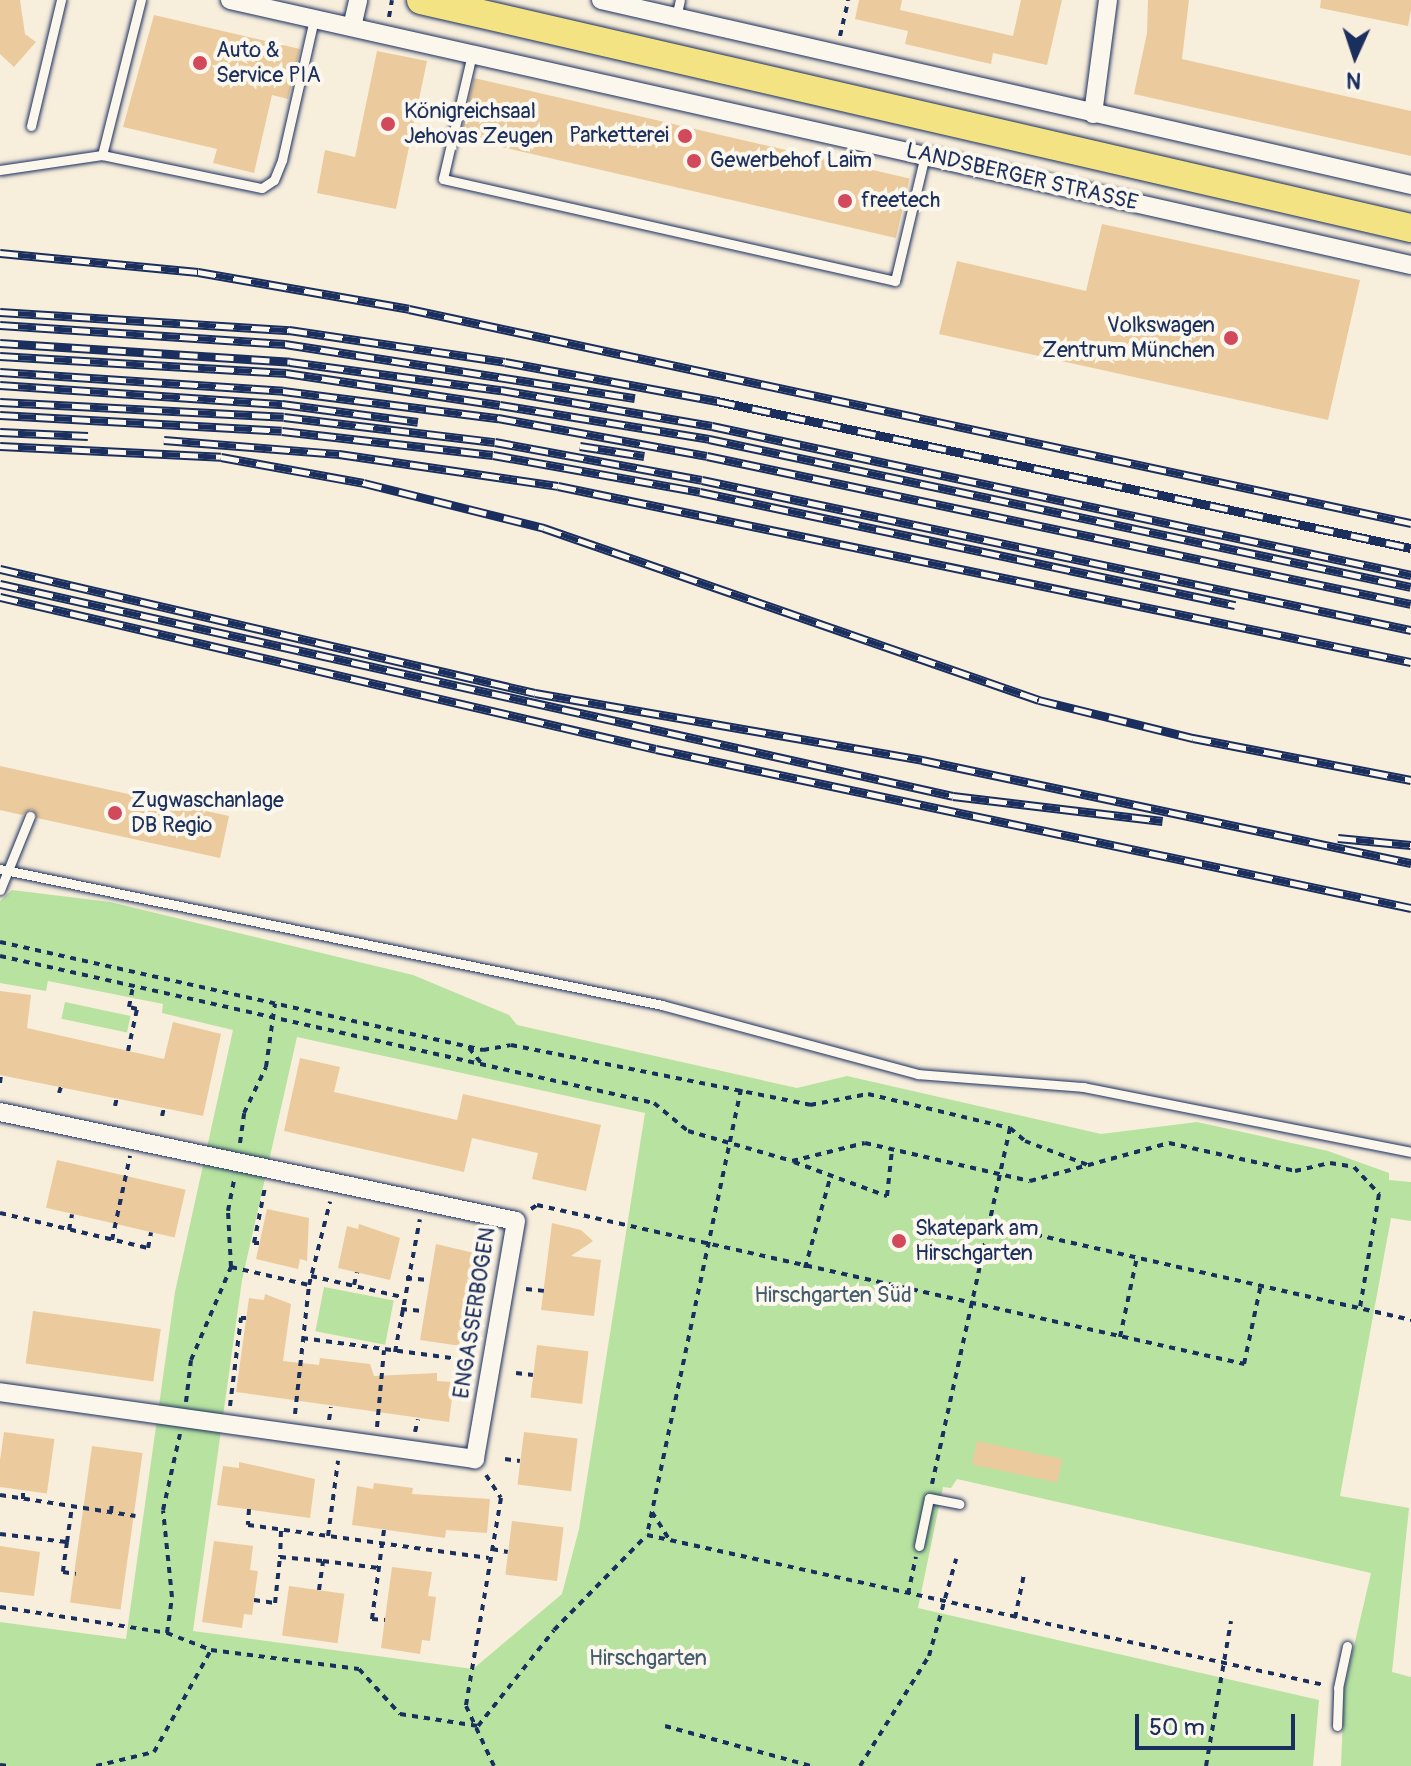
<!DOCTYPE html>
<html>
<head>
<meta charset="utf-8">
<style>
  body { margin:0 }
  #map { position:relative; width:1411px; height:1766px; overflow:hidden; background:#f8eedc; font-family:Pangolin,sans-serif }
  div>[style] { position:absolute }
  .green>* { inset:0; background:#b7e2a0; transform-origin:0 0 }
  .building>* { inset:0; background:#ebcb9d; transform-origin:0 0 }
  .path>* { height:4px; margin-top:-2px; transform-origin:0; background:repeating-linear-gradient(90deg,#1b2f5e 0 6px,transparent 0 12px) }
  .roads { filter:drop-shadow(0 0 2px #1b2f5e) drop-shadow(0 0 2px #1b2f5e) }
  .service>* { height:9px; margin:-4.5px; padding:0 4.5px; transform-origin:4.5px; border-radius:4.5px; background:#fbf7ec }
  .minor>* { height:18px; margin:-9px; padding:0 9px; transform-origin:9px; border-radius:9px; background:#fbf7ec }
  .primary>* { height:28px; margin:-14px; padding:0 14px; transform-origin:14px; border-radius:14px; background:#f4e382 }
  .rail>* { height:9px; margin-top:-4.5px; transform-origin:0; background:repeating-linear-gradient(90deg,#fbf7ec 0 18px,#1b2f5e 0 36px); box-sizing:border-box; border-block:2px solid #1b2f5e }
  .dots>* { width:22px; height:22px; translate:-50% -50%; box-sizing:border-box; border:4px solid #fbf7ec; border-radius:50% }
  span { translate:-50% -50%; white-space:nowrap; text-align:center; line-height:1.15; -webkit-text-stroke:8px #fbf7ec; paint-order:stroke }
  .poi-label { font-size:22px; color:#1b2f5e }
  .left { translate:0 -50%; text-align:left }
  .right { translate:-100% -50%; text-align:right }
  .street-label { font-size:22px; color:#1b2f5e }
  .park-label { font-size:22px; color:#425c6e }
  .north { position:absolute; left:1315px; top:16px; width:80px; height:80px; -webkit-text-stroke:6px #fbf7ec; paint-order:stroke; rotate:183deg; font-size:22px; font-weight:700; line-height:32px; text-align:center; color:#1b2f5e }
  .north::after { content:''; display:block; margin:auto; width:28px; height:36px; background:#1b2f5e; clip-path:polygon(50% 0,100% 100%,50% 72%,0 100%) }
  .scale { position:absolute; left:1135px; top:1714px; width:160px; height:36px; box-sizing:border-box; border:4px solid #1b2f5e; border-top:0; padding-left:10px; font-size:24px; line-height:28px; white-space:nowrap; color:#1b2f5e; -webkit-text-stroke:6px #fbf7ec; paint-order:stroke }
</style>
</head>
<body>
<div id="map">
  <div class="green">
    <div style="clip-path:polygon(evenodd,12px 890px,110px 902px,413px 975px,509px 1015px,517px 1025px,797px 1088px,847px 1076px,1101px 1134px,1197px 1122px,1328px 1151px,1389px 1173px,1389px 1180px,1411px 1182px,1411px 1221px,1391px 1218px,1340px 1496px,1409px 1508px,1392px 1672px,1411px 1677px,1411px 1766px,1341px 1766px,1344px 1689px,1371px 1573px,957px 1479px,951px 1488px,943px 1487px,918px 1608px,1319px 1700px,1313px 1766px,0 1766px,0 1622px,126px 1639px,175px 1292px,233px 1030px,162px 1013px,163px 1004px,48px 981px,46px 991px,0 983px,0 901px,12px 890px,297px 1037px,645px 1113px,579px 1529px,562px 1594px,473px 1669px,193px 1631px,242px 1280px,297px 1037px)"></div>
    <div style="left:65px;top:1002px;width:67px;height:17px;rotate:12deg"></div>
    <div style="left:324px;top:1287px;width:71px;height:45px;rotate:11deg"></div>
  </div>
  <div class="building">
    <div style="clip-path:polygon(0 0,20px 0,25px 34px,36px 42px,14px 67px,0 54px)"></div>
    <div style="clip-path:polygon(859px 0,902px 0,900px 10px,1013px 36px,1021px 0,1062px 0,1047px 65px,993px 53px,991px 64px,905px 44px,908px 31px,855px 19px)"></div>
    <div style="clip-path:polygon(1148px 0,1189px 0,1182px 59px,1411px 111px,1411px 156px,1134px 94px,1147px 33px)"></div>
    <div style="clip-path:polygon(1321px 0,1411px 0,1411px 10px,1408px 26px,1320px 8px)"></div>
    <div style="clip-path:polygon(154px 15px,300px 49px,288px 99px,272px 95px,254px 173px,213px 163px,217px 149px,123px 127px)"></div>
    <div style="clip-path:polygon(377px 51px,427px 61px,396px 209px,317px 193px,325px 150px,355px 157px)"></div>
    <div style="left:474px;top:78px;width:447px;height:61px;rotate:13deg"></div>
    <div style="clip-path:polygon(1102px 224px,1360px 280px,1328px 420px,939px 334px,957px 261px,1086px 291px)"></div>
    <div style="clip-path:polygon(0 766px,229px 816px,220px 858px,37px 818px,32px 809px,22px 815px,0 810px)"></div>
    <div style="clip-path:polygon(0 991px,31px 995px,27px 1028px,164px 1059px,173px 1022px,221px 1034px,203px 1116px,0 1075px)"></div>
    <div style="clip-path:polygon(300px 1058px,340px 1067px,334px 1092px,457px 1120px,463px 1094px,601px 1125px,586px 1191px,532px 1179px,538px 1153px,472px 1138px,464px 1172px,284px 1131px)"></div>
    <div style="left:57px;top:1160px;width:132px;height:49px;rotate:13deg"></div>
    <div style="clip-path:polygon(267px 1209px,309px 1218px,307px 1261px,300px 1259px,298px 1269px,256px 1259px)"></div>
    <div style="clip-path:polygon(552px 1223px,581px 1230px,593px 1241px,571px 1256px,601px 1260px,594px 1316px,541px 1310px)"></div>
    <div style="clip-path:polygon(359px 1224px,400px 1238px,390px 1280px,338px 1268px,347px 1226px,358px 1229px)"></div>
    <div style="clip-path:polygon(436px 1244px,474px 1253px,472px 1267px,479px 1268px,470px 1332px,463px 1330px,461px 1346px,420px 1340px)"></div>
    <div style="clip-path:polygon(265px 1294px,291px 1304px,283px 1361px,319px 1365px,320px 1358px,370px 1364px,374px 1376px,437px 1373px,437px 1381px,454px 1382px,449px 1422px,236px 1392px,249px 1298px,264px 1300px)"></div>
    <div style="left:33px;top:1311px;width:129px;height:53px;rotate:8deg"></div>
    <div style="left:537px;top:1345px;width:52px;height:53px;rotate:7deg"></div>
    <div style="left:4px;top:1432px;width:51px;height:55px;rotate:8deg"></div>
    <div style="left:524px;top:1432px;width:54px;height:53px;rotate:7deg"></div>
    <div style="left:977px;top:1441px;width:87px;height:24px;rotate:12deg"></div>
    <div style="left:92px;top:1446px;width:51px;height:158px;rotate:8deg"></div>
    <div style="clip-path:polygon(239px 1462px,315px 1479px,310px 1518px,217px 1505px,223px 1466px,239px 1468px)"></div>
    <div style="clip-path:polygon(374px 1483px,413px 1488px,412px 1494px,490px 1499px,487px 1533px,446px 1530px,445px 1538px,352px 1525px,357px 1486px,373px 1489px)"></div>
    <div style="left:512px;top:1521px;width:52px;height:54px;rotate:7deg"></div>
    <div style="clip-path:polygon(214px 1541px,253px 1546px,250px 1570px,258px 1571px,252px 1615px,244px 1614px,242px 1628px,202px 1622px)"></div>
    <div style="clip-path:polygon(0 1546px,40px 1552px,34px 1596px,0 1592px)"></div>
    <div style="clip-path:polygon(392px 1567px,432px 1572px,428px 1596px,436px 1597px,430px 1641px,422px 1640px,420px 1654px,381px 1648px)"></div>
    <div style="left:289px;top:1586px;width:56px;height:50px;rotate:8deg"></div>
  </div>
  <div class="path">
    <div style="left:389px;top:17px;width:17px;rotate:-80deg"></div>
    <div style="left:840px;top:36px;width:37px;rotate:-77deg"></div>
    <div style="left:0;top:942px;width:495px;rotate:12.6deg"></div>
    <div style="left:483px;top:1050px;width:28px;rotate:-10deg"></div>
    <div style="left:511px;top:1045px;width:305px;rotate:11.3deg"></div>
    <div style="left:810px;top:1105px;width:59px;rotate:-10.7deg"></div>
    <div style="left:868px;top:1094px;width:146px;rotate:13.5deg"></div>
    <div style="left:1010px;top:1128px;width:20px;rotate:41deg"></div>
    <div style="left:1025px;top:1141px;width:67px;rotate:20.9deg"></div>
    <div style="left:0;top:956px;width:670px;rotate:12.67deg"></div>
    <div style="left:654px;top:1103px;width:44px;rotate:39.5deg"></div>
    <div style="left:688px;top:1131px;width:108px;rotate:16.1deg"></div>
    <div style="left:792px;top:1161px;width:75px;rotate:-13.9deg"></div>
    <div style="left:865px;top:1143px;width:169px;rotate:13deg"></div>
    <div style="left:1030px;top:1181px;width:144px;rotate:-15.3deg"></div>
    <div style="left:1169px;top:1143px;width:129px;rotate:12.5deg"></div>
    <div style="left:1295px;top:1171px;width:36px;rotate:-13deg"></div>
    <div style="left:1330px;top:1163px;width:24px;rotate:9deg"></div>
    <div style="left:1354px;top:1167px;width:37px;rotate:47deg"></div>
    <div style="left:1379px;top:1194px;width:116px;rotate:99.5deg"></div>
    <div style="left:469px;top:1048px;width:19px;rotate:51deg"></div>
    <div style="left:128px;top:1051px;width:43px;rotate:-77.9deg"></div>
    <div style="left:137px;top:1009px;width:8px;rotate:-166deg"></div>
    <div style="left:129px;top:1007px;width:21px;rotate:-79deg"></div>
    <div style="left:0;top:1083px;width:8px;rotate:-83deg"></div>
    <div style="left:741px;top:1089px;width:456px;rotate:101.9deg"></div>
    <div style="left:647px;top:1535px;width:693px;rotate:12.49deg"></div>
    <div style="left:59px;top:1093px;width:9px;rotate:-72deg"></div>
    <div style="left:115px;top:1106px;width:9px;rotate:-77deg"></div>
    <div style="left:162px;top:1116px;width:8px;rotate:-76deg"></div>
    <div style="left:1010px;top:1128px;width:98px;rotate:102.3deg"></div>
    <div style="left:989px;top:1224px;width:433px;rotate:12.8deg"></div>
    <div style="left:240px;top:1143px;width:30px;rotate:-82deg"></div>
    <div style="left:244px;top:1113px;width:51px;rotate:-64.4deg"></div>
    <div style="left:266px;top:1067px;width:64px;rotate:-81.9deg"></div>
    <div style="left:794px;top:1162px;width:99px;rotate:20.1deg"></div>
    <div style="left:887px;top:1196px;width:46px;rotate:-83.8deg"></div>
    <div style="left:531px;top:1209px;width:7px;rotate:-34deg"></div>
    <div style="left:537px;top:1205px;width:725px;rotate:12.67deg"></div>
    <div style="left:1244px;top:1364px;width:82px;rotate:-78deg"></div>
    <div style="left:0;top:1213px;width:152px;rotate:13.3deg"></div>
    <div style="left:148px;top:1248px;width:16px;rotate:-79deg"></div>
    <div style="left:69px;top:1230px;width:16px;rotate:-79deg"></div>
    <div style="left:112px;top:1240px;width:86px;rotate:-77.9deg"></div>
    <div style="left:259px;top:1243px;width:5px;rotate:180deg"></div>
    <div style="left:254px;top:1243px;width:57px;rotate:-78.9deg"></div>
    <div style="left:231px;top:1267px;width:80px;rotate:13deg"></div>
    <div style="left:805px;top:1268px;width:97px;rotate:-74.4deg"></div>
    <div style="left:311px;top:1276px;width:93px;rotate:13deg"></div>
    <div style="left:406px;top:1278px;width:22px;rotate:5deg"></div>
    <div style="left:354px;top:1285px;width:13px;rotate:-77deg"></div>
    <div style="left:526px;top:1289px;width:18px;rotate:6deg"></div>
    <div style="left:401px;top:1309px;width:22px;rotate:5deg"></div>
    <div style="left:1120px;top:1337px;width:82px;rotate:-78deg"></div>
    <div style="left:302px;top:1338px;width:175px;rotate:7.6deg"></div>
    <div style="left:395px;top:1352px;width:135px;rotate:-79.4deg"></div>
    <div style="left:516px;top:1373px;width:17px;rotate:7deg"></div>
    <div style="left:186px;top:1402px;width:42px;rotate:-83.2deg"></div>
    <div style="left:191px;top:1360px;width:101px;rotate:-66.7deg"></div>
    <div style="left:231px;top:1267px;width:56px;rotate:-93.1deg"></div>
    <div style="left:228px;top:1211px;width:32px;rotate:-79deg"></div>
    <div style="left:230px;top:1406px;width:89px;rotate:-82.9deg"></div>
    <div style="left:241px;top:1318px;width:5px"></div>
    <div style="left:295px;top:1414px;width:130px;rotate:-83.8deg"></div>
    <div style="left:309px;top:1285px;width:86px;rotate:-75.8deg"></div>
    <div style="left:329px;top:1420px;width:13px;rotate:-81deg"></div>
    <div style="left:377px;top:1427px;width:77px;rotate:-84.8deg"></div>
    <div style="left:415px;top:1432px;width:13px;rotate:-77deg"></div>
    <div style="left:505px;top:1459px;width:15px;rotate:8deg"></div>
    <div style="left:486px;top:1475px;width:27px;rotate:57deg"></div>
    <div style="left:501px;top:1498px;width:211px;rotate:99.6deg"></div>
    <div style="left:466px;top:1706px;width:66px;rotate:65deg"></div>
    <div style="left:932px;top:1484px;width:266px;rotate:-77.6deg"></div>
    <div style="left:0;top:1495px;width:137px;rotate:8.8deg"></div>
    <div style="left:23px;top:1499px;width:9px;rotate:-90deg"></div>
    <div style="left:249px;top:1509px;width:16px;rotate:94deg"></div>
    <div style="left:248px;top:1525px;width:243px;rotate:7.8deg"></div>
    <div style="left:111px;top:1512px;width:9px;rotate:-84deg"></div>
    <div style="left:652px;top:1512px;width:32px;rotate:58deg"></div>
    <div style="left:384px;top:1530px;width:90px;rotate:97.7deg"></div>
    <div style="left:372px;top:1619px;width:13px;rotate:4deg"></div>
    <div style="left:281px;top:1531px;width:26px;rotate:92deg"></div>
    <div style="left:280px;top:1557px;width:43px;rotate:5.3deg"></div>
    <div style="left:0;top:1534px;width:67px;rotate:6.8deg"></div>
    <div style="left:67px;top:1542px;width:36px;rotate:-82deg"></div>
    <div style="left:328px;top:1536px;width:76px;rotate:-82.4deg"></div>
    <div style="left:67px;top:1542px;width:30px;rotate:98deg"></div>
    <div style="left:63px;top:1572px;width:13px;rotate:9deg"></div>
    <div style="left:492px;top:1549px;width:16px;rotate:11deg"></div>
    <div style="left:319px;top:1590px;width:29px;rotate:-82deg"></div>
    <div style="left:323px;top:1561px;width:56px;rotate:7.1deg"></div>
    <div style="left:908px;top:1594px;width:38px;rotate:-78deg"></div>
    <div style="left:254px;top:1600px;width:21px;rotate:8deg"></div>
    <div style="left:275px;top:1603px;width:46px;rotate:-83.8deg"></div>
    <div style="left:0;top:1607px;width:169px;rotate:8.8deg"></div>
    <div style="left:167px;top:1633px;width:47px;rotate:21.1deg"></div>
    <div style="left:211px;top:1650px;width:149px;rotate:7.3deg"></div>
    <div style="left:359px;top:1669px;width:61px;rotate:47.7deg"></div>
    <div style="left:400px;top:1714px;width:79px;rotate:8.7deg"></div>
    <div style="left:1015px;top:1618px;width:45px;rotate:-78.4deg"></div>
    <div style="left:167px;top:1633px;width:36px;rotate:-82deg"></div>
    <div style="left:172px;top:1597px;width:87px;rotate:-95.9deg"></div>
    <div style="left:163px;top:1510px;width:78px;rotate:-77.4deg"></div>
    <div style="left:478px;top:1726px;width:122px;rotate:-51.6deg"></div>
    <div style="left:554px;top:1630px;width:132px;rotate:-45.6deg"></div>
    <div style="left:665px;top:1726px;width:151px;rotate:15.3deg"></div>
    <div style="left:0;top:1765px;width:9px;rotate:6deg"></div>
    <div style="left:96px;top:1766px;width:60px;rotate:-13.6deg"></div>
    <div style="left:154px;top:1752px;width:117px;rotate:-60.8deg"></div>
    <div style="left:860px;top:1766px;width:130px;rotate:-57.9deg"></div>
    <div style="left:929px;top:1656px;width:101px;rotate:-74.4deg"></div>
    <div style="left:1206px;top:1766px;width:147px;rotate:-80.2deg"></div>
  </div>
  <div class="roads">
    <div class="service">
      <div style="left:676px;top:17px;width:17px;rotate:-77deg"></div>
      <div style="left:472px;top:54px;width:128px;rotate:103.1deg"></div>
      <div style="left:443px;top:179px;width:463px;rotate:12.7deg"></div>
      <div style="left:895px;top:281px;width:130px;rotate:-76.6deg"></div>
      <div style="left:31px;top:126px;width:130px;rotate:-76.6deg"></div>
      <div style="left:102px;top:155px;width:163px;rotate:11.7deg"></div>
      <div style="left:262px;top:188px;width:14px;rotate:-34deg"></div>
      <div style="left:274px;top:180px;width:22px;rotate:-68deg"></div>
      <div style="left:282px;top:160px;width:145px;rotate:-77.2deg"></div>
      <div style="left:0;top:170px;width:103px;rotate:-8.4deg"></div>
      <div style="left:102px;top:155px;width:160px;rotate:-75.9deg"></div>
      <div style="left:0;top:869px;width:676px;rotate:11.61deg"></div>
      <div style="left:662px;top:1005px;width:265px;rotate:15.1deg"></div>
      <div style="left:918px;top:1074px;width:166px;rotate:4.5deg"></div>
      <div style="left:1083px;top:1087px;width:334px;rotate:11.2deg"></div>
      <div style="left:0;top:890px;width:80px;rotate:-67.9deg"></div>
      <div style="left:919px;top:1546px;width:49px;rotate:-78.2deg"></div>
      <div style="left:929px;top:1498px;width:31px;rotate:11deg"></div>
      <div style="left:1337px;top:1726px;width:38px;rotate:-88deg"></div>
      <div style="left:1338px;top:1688px;width:43px;rotate:-77.9deg"></div>
    </div>
    <div class="minor">
      <div style="left:230px;top:0;width:1210px;rotate:12.65deg"></div>
      <div style="left:601px;top:0;width:831px;rotate:12.87deg"></div>
      <div style="left:352px;top:27px;width:28px;rotate:-77deg"></div>
      <div style="left:1093px;top:114px;width:115px;rotate:-82.5deg"></div>
      <div style="left:0;top:1112px;width:527px;rotate:11.93deg"></div>
      <div style="left:516px;top:1221px;width:242px;rotate:99.8deg"></div>
      <div style="left:475px;top:1459px;width:480px;rotate:-172deg"></div>
    </div>
    <div class="primary">
      <div style="left:421px;top:0;width:1016px;rotate:12.97deg"></div>
    </div>
  </div>
  <div class="rail">
    <div style="left:0;top:253px;width:199px;rotate:5.5deg"></div>
    <div style="left:198px;top:272px;width:214px;rotate:9.9deg"></div>
    <div style="left:409px;top:309px;width:1025px;rotate:12.06deg"></div>
    <div style="left:0;top:312px;width:290px;rotate:3.6deg"></div>
    <div style="left:289px;top:330px;width:218px;rotate:8.4deg"></div>
    <div style="left:505px;top:362px;width:216px;rotate:10.4deg"></div>
    <div style="left:717px;top:401px;width:709px;rotate:11.96deg"></div>
    <div style="left:0;top:325px;width:286px;rotate:3.8deg"></div>
    <div style="left:285px;top:344px;width:354px;rotate:8.8deg"></div>
    <div style="left:0;top:343px;width:291px;rotate:3.7deg"></div>
    <div style="left:290px;top:362px;width:213px;rotate:7.6deg"></div>
    <div style="left:501px;top:390px;width:214px;rotate:9.7deg"></div>
    <div style="left:712px;top:426px;width:715px;rotate:12.03deg"></div>
    <div style="left:0;top:356px;width:287px;rotate:3.4deg"></div>
    <div style="left:286px;top:373px;width:216px;rotate:8.5deg"></div>
    <div style="left:500px;top:405px;width:212px;rotate:9.2deg"></div>
    <div style="left:709px;top:439px;width:717px;rotate:11.91deg"></div>
    <div style="left:0;top:372px;width:284px;rotate:3.8deg"></div>
    <div style="left:283px;top:391px;width:217px;rotate:7.2deg"></div>
    <div style="left:498px;top:418px;width:212px;rotate:10.3deg"></div>
    <div style="left:707px;top:456px;width:719px;rotate:11.87deg"></div>
    <div style="left:0;top:385px;width:283px;rotate:3.9deg"></div>
    <div style="left:282px;top:404px;width:137px;rotate:7.5deg"></div>
    <div style="left:0;top:402px;width:284px;rotate:3deg"></div>
    <div style="left:284px;top:417px;width:212px;rotate:6.8deg"></div>
    <div style="left:495px;top:442px;width:210px;rotate:10.4deg"></div>
    <div style="left:702px;top:480px;width:725px;rotate:11.95deg"></div>
    <div style="left:0;top:415px;width:282px;rotate:3.2deg"></div>
    <div style="left:282px;top:431px;width:212px;rotate:6.5deg"></div>
    <div style="left:493px;top:455px;width:210px;rotate:10.1deg"></div>
    <div style="left:700px;top:492px;width:547px;rotate:11.93deg"></div>
    <div style="left:0;top:432px;width:88px;rotate:2.6deg"></div>
    <div style="left:164px;top:440px;width:176px;rotate:4.6deg"></div>
    <div style="left:339px;top:454px;width:221px;rotate:8.3deg"></div>
    <div style="left:558px;top:486px;width:871px;rotate:11.66deg"></div>
    <div style="left:0;top:446px;width:221px;rotate:2.8deg"></div>
    <div style="left:221px;top:457px;width:145px;rotate:10.3deg"></div>
    <div style="left:364px;top:483px;width:186px;rotate:14deg"></div>
    <div style="left:544px;top:528px;width:524px;rotate:19.16deg"></div>
    <div style="left:1039px;top:700px;width:159px;rotate:13.9deg"></div>
    <div style="left:1193px;top:738px;width:222px;rotate:10.9deg"></div>
    <div style="left:580px;top:446px;width:65px;rotate:8.9deg"></div>
    <div style="left:0;top:569px;width:549px;rotate:13.05deg"></div>
    <div style="left:535px;top:693px;width:393px;rotate:9.8deg"></div>
    <div style="left:922px;top:760px;width:500px;rotate:11.9deg"></div>
    <div style="left:0;top:584px;width:976px;rotate:12.54deg"></div>
    <div style="left:953px;top:796px;width:211px;rotate:6.8deg"></div>
    <div style="left:0;top:597px;width:673px;rotate:13.05deg"></div>
    <div style="left:656px;top:749px;width:772px;rotate:11.89deg"></div>
    <div style="left:1338px;top:838px;width:73px;rotate:5.5deg"></div>
  </div>
  <div class="dots">
    <div style="left:200px;top:63px;background:#d1495b"></div>
    <div style="left:388px;top:124px;background:#d1495b"></div>
    <div style="left:685px;top:136px;background:#d1495b"></div>
    <div style="left:694px;top:161px;background:#d1495b"></div>
    <div style="left:845px;top:201px;background:#d1495b"></div>
    <div style="left:1231px;top:338px;background:#d1495b"></div>
    <div style="left:115px;top:813px;background:#d1495b"></div>
    <div style="left:899px;top:1241px;background:#d1495b"></div>
  </div>
  <div class="poi-label">
    <span class="left" style="left:216px;top:63px">Auto &amp;<br>Service PIA</span>
    <span class="left" style="left:404px;top:124px">Königreichsaal<br>Jehovas Zeugen</span>
    <span class="right" style="left:669px;top:136px">Parketterei</span>
    <span class="left" style="left:710px;top:161px">Gewerbehof Laim</span>
    <span class="left" style="left:861px;top:201px">freetech</span>
    <span class="right" style="left:1215px;top:338px">Volkswagen<br>Zentrum München</span>
    <span class="left" style="left:131px;top:813px">Zugwaschanlage<br>DB Regio</span>
    <span class="left" style="left:915px;top:1241px">Skatepark am<br>Hirschgarten</span>
  </div>
  <div class="street-label">
    <span style="left:1022px;top:177px;rotate:13deg">LANDSBERGER STRASSE</span>
    <span style="left:475px;top:1313px;rotate:-81deg">ENGASSERBOGEN</span>
  </div>
  <div class="park-label">
    <span style="left:833px;top:1296px">Hirschgarten Süd</span>
    <span style="left:648px;top:1659px">Hirschgarten</span>
  </div>
  <div class="north">N</div>
  <div class="scale">50 m</div>
</div>
</body>
</html>
